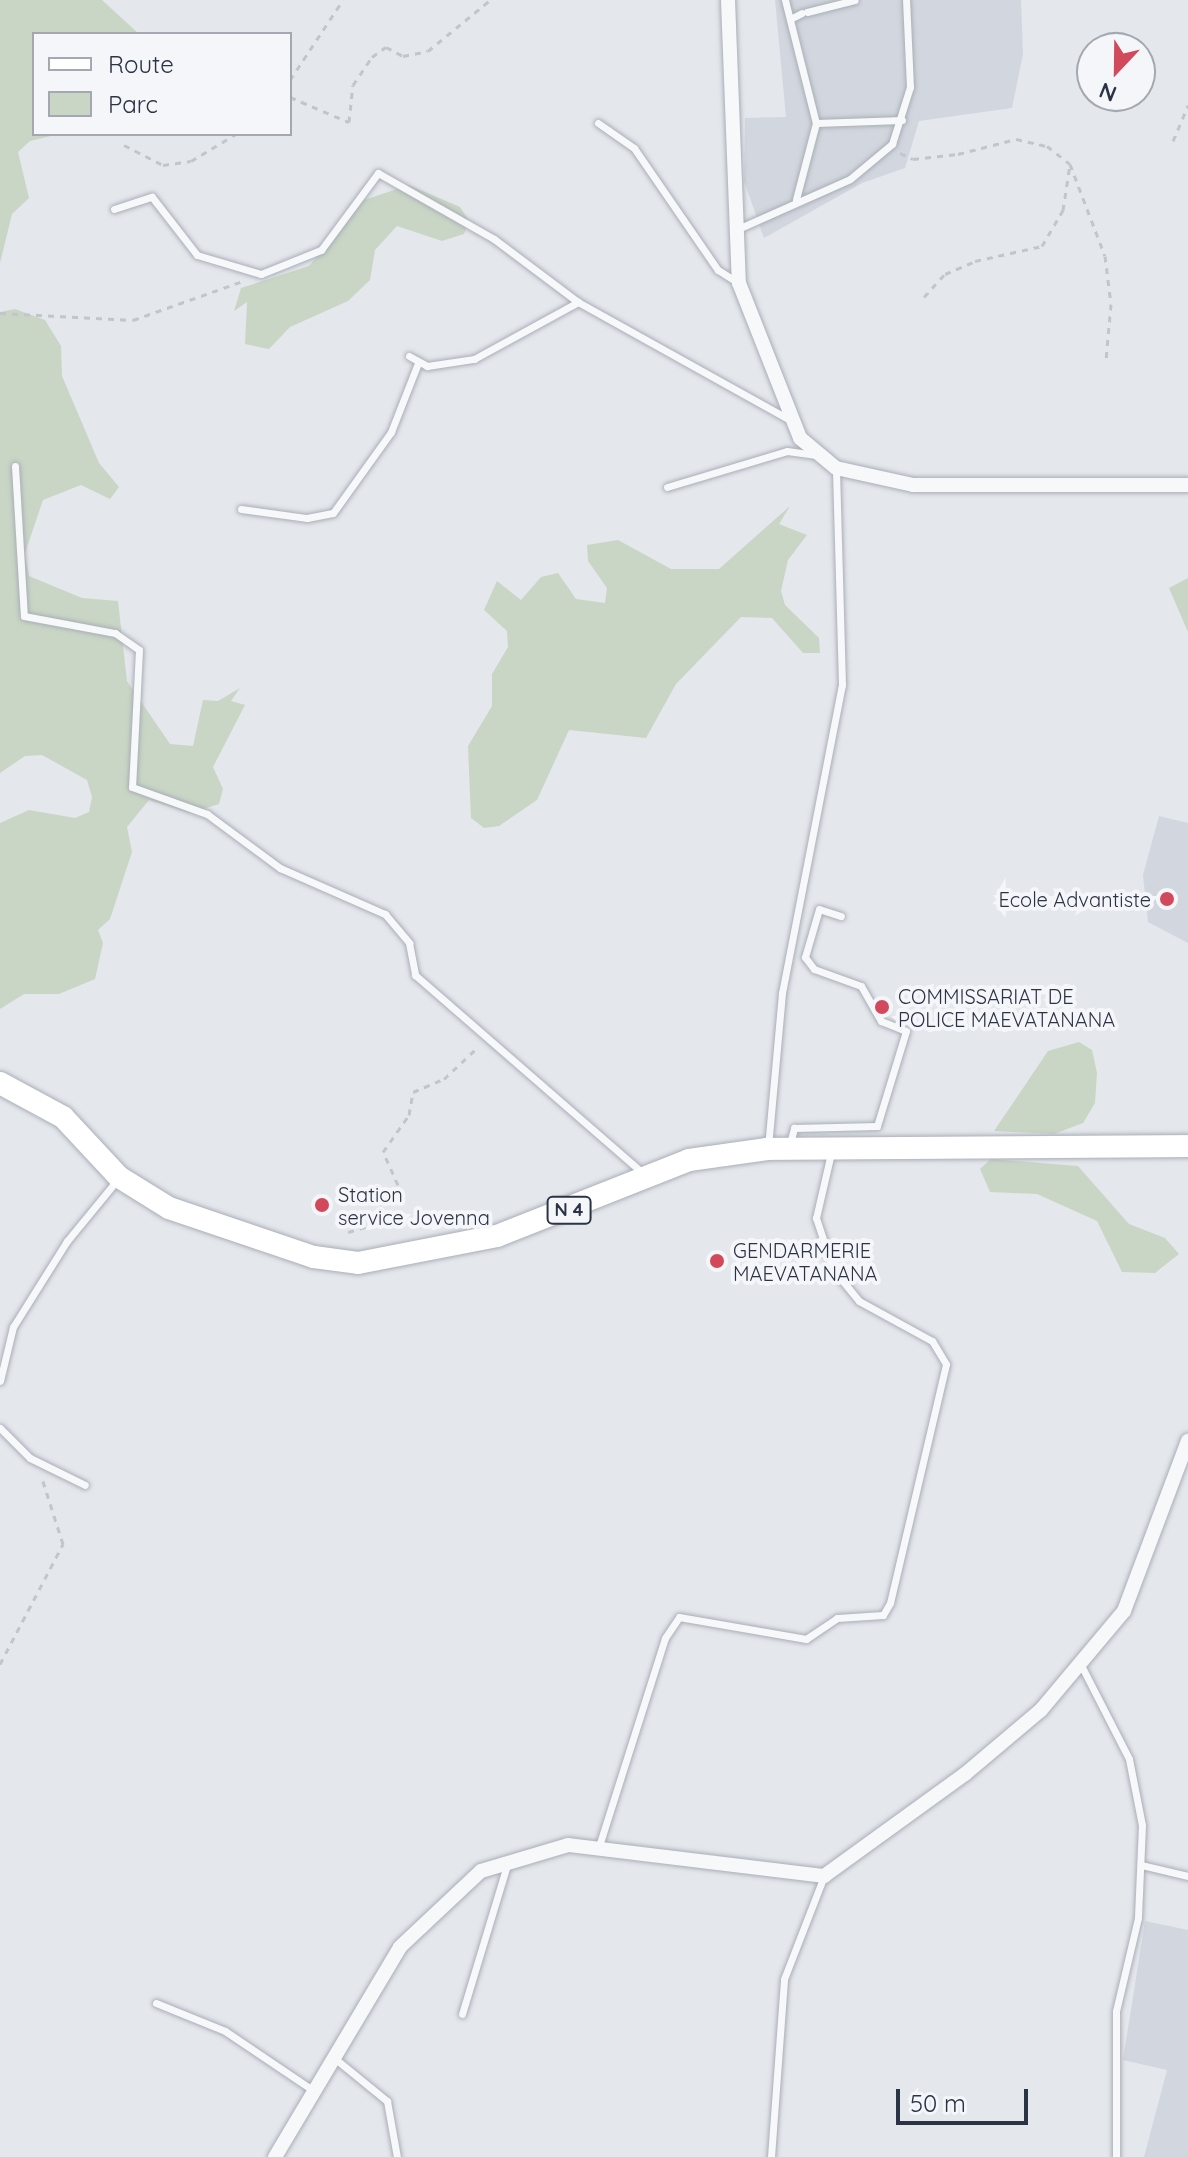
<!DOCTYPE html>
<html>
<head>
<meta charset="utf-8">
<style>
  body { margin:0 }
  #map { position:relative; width:1188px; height:2157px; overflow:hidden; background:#e4e7ec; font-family:Quicksand,sans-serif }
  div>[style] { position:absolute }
  .built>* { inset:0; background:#d2d6de }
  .green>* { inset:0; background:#c9d6c5 }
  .path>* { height:3px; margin-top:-1.5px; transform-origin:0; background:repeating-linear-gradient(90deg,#c2c5cb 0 6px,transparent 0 12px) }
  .roads { filter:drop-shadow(0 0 2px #a9aeb7) drop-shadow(0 0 2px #a9aeb7) }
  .lane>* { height:7px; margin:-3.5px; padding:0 3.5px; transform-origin:3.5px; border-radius:3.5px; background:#f7f8fa }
  .street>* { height:14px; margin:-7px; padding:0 7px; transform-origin:7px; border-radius:7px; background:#f7f8fa }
  .primary>* { height:22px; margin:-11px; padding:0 11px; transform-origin:11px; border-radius:11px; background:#fff }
  .dots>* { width:22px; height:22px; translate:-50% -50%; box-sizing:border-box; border:4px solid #f4f6f9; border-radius:50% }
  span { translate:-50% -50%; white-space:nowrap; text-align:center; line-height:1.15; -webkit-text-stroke:8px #f4f6f9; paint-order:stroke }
  .shield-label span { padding:2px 6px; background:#f4f6f9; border:2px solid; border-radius:6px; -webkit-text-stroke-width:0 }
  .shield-label { font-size:18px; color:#2b3445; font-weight:700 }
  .poi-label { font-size:20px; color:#2b3445 }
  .right { translate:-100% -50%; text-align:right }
  .left { translate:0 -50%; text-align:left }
  .legend { position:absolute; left:32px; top:32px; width:260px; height:104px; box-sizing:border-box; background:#f4f6f9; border:2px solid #a4a8b1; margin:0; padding:10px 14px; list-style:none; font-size:24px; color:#2b3445 }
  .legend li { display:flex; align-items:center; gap:16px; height:40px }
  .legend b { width:40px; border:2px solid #a4a8b1 }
  .north { position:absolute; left:1076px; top:32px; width:80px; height:80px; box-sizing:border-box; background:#f4f6f9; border:2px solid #a4a8b1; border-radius:50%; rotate:202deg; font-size:22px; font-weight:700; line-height:32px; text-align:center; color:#2b3445 }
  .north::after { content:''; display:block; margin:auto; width:28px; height:36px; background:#d1495b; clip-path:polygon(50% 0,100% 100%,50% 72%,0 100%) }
  .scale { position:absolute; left:896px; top:2089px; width:132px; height:36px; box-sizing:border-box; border:4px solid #2b3445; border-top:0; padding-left:10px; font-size:24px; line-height:28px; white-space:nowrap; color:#2b3445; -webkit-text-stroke:6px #f4f6f9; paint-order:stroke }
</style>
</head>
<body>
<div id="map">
  <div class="built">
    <div style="clip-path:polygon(775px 0,1021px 0,1023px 54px,1012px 108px,919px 121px,905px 168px,862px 183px,764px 238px,744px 181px,745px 118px,786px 117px)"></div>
    <div style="clip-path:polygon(1159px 816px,1188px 823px,1188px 943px,1148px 922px,1143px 875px)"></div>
    <div style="clip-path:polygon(1145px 1921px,1188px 1930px,1188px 2157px,1144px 2157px,1167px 2070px,1123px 2060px)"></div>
  </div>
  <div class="green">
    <div style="clip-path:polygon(0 0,102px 0,139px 34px,34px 34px,34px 134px,59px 134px,30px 141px,18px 152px,29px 198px,12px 214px,0 263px)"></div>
    <div style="clip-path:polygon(409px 185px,460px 207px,469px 221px,464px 234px,442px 241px,397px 226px,375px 250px,370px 280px,348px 301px,290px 327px,269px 349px,245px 344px,247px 302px,234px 311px,241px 288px,309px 266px,364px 200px)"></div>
    <div style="clip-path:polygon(15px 309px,45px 320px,61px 346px,62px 376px,99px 463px,119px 487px,110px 499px,81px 485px,43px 500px,25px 553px,29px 576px,82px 598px,118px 601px,127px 681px,170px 744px,193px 746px,203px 700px,218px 701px,240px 688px,231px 701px,245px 705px,213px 767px,223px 789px,219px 804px,189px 813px,149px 800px,127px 827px,132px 852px,110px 919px,98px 930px,103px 943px,95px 979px,59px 994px,24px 994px,0 1009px,0 823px,29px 810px,75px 818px,89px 812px,92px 797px,87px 780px,42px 755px,25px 756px,0 773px,0 312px)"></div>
    <div style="clip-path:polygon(790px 506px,779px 524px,807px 535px,788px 560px,781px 591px,785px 605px,819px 638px,820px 653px,803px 653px,772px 618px,741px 617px,676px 684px,646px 738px,569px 730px,537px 800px,499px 826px,484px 828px,471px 818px,468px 746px,492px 706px,492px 674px,508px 647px,507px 631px,484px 610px,497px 581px,521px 600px,541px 577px,558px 573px,576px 599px,605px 603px,607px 588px,588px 561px,587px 545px,618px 540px,671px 569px,719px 569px)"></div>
    <div style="clip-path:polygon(1188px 578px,1188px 632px,1169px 588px)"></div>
    <div style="clip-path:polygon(1079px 1042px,1092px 1050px,1097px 1073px,1095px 1103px,1083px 1123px,1054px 1134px,994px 1131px,1048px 1051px)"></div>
    <div style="clip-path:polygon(991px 1159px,1078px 1166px,1129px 1224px,1165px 1238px,1179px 1254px,1155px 1273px,1122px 1272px,1097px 1221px,1037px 1194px,990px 1192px,980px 1169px)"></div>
  </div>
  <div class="path">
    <div style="left:290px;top:80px;width:96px;rotate:-56.5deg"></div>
    <div style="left:290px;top:97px;width:64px;rotate:23deg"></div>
    <div style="left:349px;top:122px;width:37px;rotate:-84deg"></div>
    <div style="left:353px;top:85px;width:34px;rotate:-56deg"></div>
    <div style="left:372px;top:57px;width:17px;rotate:-36deg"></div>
    <div style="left:386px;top:47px;width:19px;rotate:28deg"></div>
    <div style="left:403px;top:56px;width:25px;rotate:-11deg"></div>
    <div style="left:428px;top:51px;width:80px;rotate:-39.4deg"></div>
    <div style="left:1173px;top:141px;width:39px;rotate:-67deg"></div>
    <div style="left:124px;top:145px;width:44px;rotate:27.1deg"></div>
    <div style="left:163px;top:165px;width:28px;rotate:-8deg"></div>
    <div style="left:191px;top:161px;width:52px;rotate:-31deg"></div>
    <div style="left:900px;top:153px;width:14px;rotate:25deg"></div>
    <div style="left:913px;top:159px;width:45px;rotate:-6.3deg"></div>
    <div style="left:958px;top:154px;width:60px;rotate:-14.5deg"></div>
    <div style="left:1016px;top:139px;width:32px;rotate:13deg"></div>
    <div style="left:1047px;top:146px;width:29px;rotate:38deg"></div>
    <div style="left:1070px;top:164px;width:98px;rotate:69.2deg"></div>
    <div style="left:1105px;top:256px;width:48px;rotate:82.9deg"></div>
    <div style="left:1111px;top:304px;width:56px;rotate:95.1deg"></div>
    <div style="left:924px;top:297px;width:31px;rotate:-48deg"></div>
    <div style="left:945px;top:274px;width:33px;rotate:-23deg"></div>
    <div style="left:975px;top:261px;width:69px;rotate:-12.6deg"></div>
    <div style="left:1042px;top:246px;width:42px;rotate:-59.7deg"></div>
    <div style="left:1063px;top:210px;width:47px;rotate:-81.3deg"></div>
    <div style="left:0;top:313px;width:133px;rotate:3deg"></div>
    <div style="left:133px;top:320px;width:117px;rotate:-19.5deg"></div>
    <div style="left:348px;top:1232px;width:25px;rotate:-16deg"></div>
    <div style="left:372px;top:1225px;width:48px;rotate:-57deg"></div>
    <div style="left:398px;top:1185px;width:36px;rotate:-114deg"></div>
    <div style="left:383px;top:1152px;width:45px;rotate:-54.9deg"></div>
    <div style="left:409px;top:1115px;width:23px;rotate:-80deg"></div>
    <div style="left:413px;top:1092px;width:34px;rotate:-23deg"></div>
    <div style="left:444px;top:1079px;width:48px;rotate:-43.3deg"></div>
    <div style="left:0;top:1664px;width:136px;rotate:-62.3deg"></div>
    <div style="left:63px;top:1544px;width:69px;rotate:-107.7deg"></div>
  </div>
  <div class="roads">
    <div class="lane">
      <div style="left:785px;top:0;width:127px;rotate:75.9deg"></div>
      <div style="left:816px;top:123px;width:79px;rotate:104.7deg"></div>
      <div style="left:807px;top:12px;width:49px;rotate:-14deg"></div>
      <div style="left:790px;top:19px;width:13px;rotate:-27deg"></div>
      <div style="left:598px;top:123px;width:44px;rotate:34.8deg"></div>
      <div style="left:634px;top:148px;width:148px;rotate:55.5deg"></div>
      <div style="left:718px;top:270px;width:22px;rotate:32deg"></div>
      <div style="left:816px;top:123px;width:86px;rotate:-2deg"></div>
      <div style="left:114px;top:209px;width:40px;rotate:-18deg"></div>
      <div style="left:152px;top:197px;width:73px;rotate:52.2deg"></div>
      <div style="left:197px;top:255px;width:67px;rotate:16.5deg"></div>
      <div style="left:261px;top:274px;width:65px;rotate:-21.8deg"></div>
      <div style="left:321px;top:250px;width:96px;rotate:-53.5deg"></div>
      <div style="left:378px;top:173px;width:133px;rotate:29.6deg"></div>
      <div style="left:494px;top:239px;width:105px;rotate:36.9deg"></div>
      <div style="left:578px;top:302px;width:243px;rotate:29.1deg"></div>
      <div style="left:740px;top:228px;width:120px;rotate:-24deg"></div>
      <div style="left:850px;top:179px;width:55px;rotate:-39.8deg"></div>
      <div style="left:892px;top:144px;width:60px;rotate:-72.5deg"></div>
      <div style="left:910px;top:87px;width:87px;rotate:-92.6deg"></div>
      <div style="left:409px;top:356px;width:21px;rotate:29deg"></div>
      <div style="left:427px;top:366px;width:48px;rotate:-8.5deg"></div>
      <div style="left:474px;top:359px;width:119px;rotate:-28.7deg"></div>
      <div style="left:15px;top:466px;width:150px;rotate:86.6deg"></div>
      <div style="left:24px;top:616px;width:93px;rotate:10.6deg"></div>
      <div style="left:115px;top:633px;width:29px;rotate:35deg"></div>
      <div style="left:139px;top:650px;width:137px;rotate:92.9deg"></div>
      <div style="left:132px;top:787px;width:80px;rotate:19.8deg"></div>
      <div style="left:207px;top:814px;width:91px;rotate:36.5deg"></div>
      <div style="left:280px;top:868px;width:115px;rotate:23.7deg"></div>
      <div style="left:385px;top:914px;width:38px;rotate:50deg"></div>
      <div style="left:409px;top:943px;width:33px;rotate:79deg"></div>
      <div style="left:415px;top:975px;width:303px;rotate:41deg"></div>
      <div style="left:667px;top:487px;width:125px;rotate:-16.7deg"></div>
      <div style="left:787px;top:451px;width:28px;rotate:8deg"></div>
      <div style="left:241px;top:509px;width:67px;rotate:7.8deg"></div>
      <div style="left:307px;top:518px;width:26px;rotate:-11deg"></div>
      <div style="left:333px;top:513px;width:100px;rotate:-54.4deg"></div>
      <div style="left:391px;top:432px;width:74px;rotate:-68.6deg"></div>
      <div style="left:768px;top:1147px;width:155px;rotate:-84.8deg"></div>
      <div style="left:782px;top:993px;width:314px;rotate:-79deg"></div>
      <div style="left:842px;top:685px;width:217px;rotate:-91.6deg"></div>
      <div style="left:789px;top:1147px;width:20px;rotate:-75deg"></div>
      <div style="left:794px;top:1128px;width:83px;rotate:-1.4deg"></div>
      <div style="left:877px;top:1126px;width:99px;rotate:-73deg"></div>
      <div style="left:906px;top:1031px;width:27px;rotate:-158deg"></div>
      <div style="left:881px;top:1021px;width:40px;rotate:-119.7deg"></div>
      <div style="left:861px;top:986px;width:50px;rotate:-160.1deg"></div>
      <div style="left:814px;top:969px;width:15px;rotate:-127deg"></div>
      <div style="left:805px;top:957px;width:50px;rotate:-73.7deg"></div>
      <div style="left:819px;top:909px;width:23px;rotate:18deg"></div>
      <div style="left:0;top:1381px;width:56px;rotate:-76.5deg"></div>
      <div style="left:13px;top:1327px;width:102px;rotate:-57.9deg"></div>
      <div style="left:67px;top:1241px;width:80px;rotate:-50.6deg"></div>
      <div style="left:0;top:1428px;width:42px;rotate:45deg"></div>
      <div style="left:30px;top:1458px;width:61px;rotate:26.1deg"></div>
      <div style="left:1082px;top:1667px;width:103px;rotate:62.9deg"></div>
      <div style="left:1129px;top:1759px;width:67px;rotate:78.9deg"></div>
      <div style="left:1142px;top:1825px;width:93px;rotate:92.5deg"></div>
      <div style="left:1138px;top:1918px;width:96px;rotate:103.3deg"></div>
      <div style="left:1116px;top:2011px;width:146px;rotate:90deg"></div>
      <div style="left:599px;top:1846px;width:218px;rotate:-72.4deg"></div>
      <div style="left:665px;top:1638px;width:25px;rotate:-56deg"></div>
      <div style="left:679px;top:1617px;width:129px;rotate:9.8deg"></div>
      <div style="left:806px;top:1639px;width:37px;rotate:-34deg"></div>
      <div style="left:837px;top:1618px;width:46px;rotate:-3.7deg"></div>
      <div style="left:883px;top:1615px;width:14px;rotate:-60deg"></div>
      <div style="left:890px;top:1603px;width:245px;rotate:-76.8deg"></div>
      <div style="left:946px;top:1364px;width:27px;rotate:-121deg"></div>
      <div style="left:932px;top:1341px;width:83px;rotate:-151.3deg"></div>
      <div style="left:859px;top:1301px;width:41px;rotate:-129.1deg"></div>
      <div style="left:833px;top:1269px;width:54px;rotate:-108.4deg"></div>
      <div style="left:816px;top:1218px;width:67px;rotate:-77deg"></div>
      <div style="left:1141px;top:1865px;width:48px;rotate:13.2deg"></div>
      <div style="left:156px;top:2003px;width:74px;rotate:22.1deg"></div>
      <div style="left:225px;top:2031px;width:104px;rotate:34deg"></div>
      <div style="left:462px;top:2014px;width:159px;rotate:-73.2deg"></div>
      <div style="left:333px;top:2057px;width:70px;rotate:39.2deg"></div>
      <div style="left:387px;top:2101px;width:57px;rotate:79.9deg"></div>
      <div style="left:771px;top:2157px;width:178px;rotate:-85.8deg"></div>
      <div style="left:784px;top:1979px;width:110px;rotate:-68.8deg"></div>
    </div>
    <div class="street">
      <div style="left:728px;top:0;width:283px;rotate:87.8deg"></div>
      <div style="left:739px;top:283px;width:167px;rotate:68.5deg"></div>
      <div style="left:800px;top:438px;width:47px;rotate:39.8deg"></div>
      <div style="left:836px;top:468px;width:79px;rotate:12.4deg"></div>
      <div style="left:913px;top:485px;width:275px"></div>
      <div style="left:275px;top:2157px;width:244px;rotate:-59.2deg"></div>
      <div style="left:400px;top:1947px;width:111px;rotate:-43.2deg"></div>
      <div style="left:481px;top:1871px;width:91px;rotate:-16.6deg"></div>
      <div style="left:568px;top:1845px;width:258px;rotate:6.9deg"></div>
      <div style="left:824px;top:1876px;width:174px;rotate:-35.9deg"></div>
      <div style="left:965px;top:1774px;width:99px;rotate:-40.1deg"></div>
      <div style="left:1041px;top:1710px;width:129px;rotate:-50deg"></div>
      <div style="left:1124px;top:1611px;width:182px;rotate:-69.4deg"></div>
    </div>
    <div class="primary">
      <div style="left:0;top:1083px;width:72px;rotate:28.4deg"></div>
      <div style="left:63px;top:1117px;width:82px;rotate:47deg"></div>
      <div style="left:119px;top:1177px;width:59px;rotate:31.8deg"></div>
      <div style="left:169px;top:1208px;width:153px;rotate:18.7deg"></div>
      <div style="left:314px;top:1257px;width:44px;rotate:7.8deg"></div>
      <div style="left:358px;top:1263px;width:142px;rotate:-11deg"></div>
      <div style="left:497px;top:1236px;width:206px;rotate:-21.6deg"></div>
      <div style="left:689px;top:1160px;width:79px;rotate:-8deg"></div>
      <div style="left:767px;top:1149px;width:421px;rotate:-0.4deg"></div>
    </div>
  </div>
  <div class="dots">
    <div style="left:1167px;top:899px;background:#d1495b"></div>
    <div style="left:882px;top:1007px;background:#d1495b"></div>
    <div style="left:322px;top:1205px;background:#d1495b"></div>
    <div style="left:717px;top:1261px;background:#d1495b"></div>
  </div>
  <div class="shield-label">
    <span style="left:569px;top:1210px">N 4</span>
  </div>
  <div class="poi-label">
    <span class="right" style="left:1151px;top:899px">Ecole Advantiste</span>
    <span class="left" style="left:898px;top:1008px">COMMISSARIAT DE<br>POLICE MAEVATANANA</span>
    <span class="left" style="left:338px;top:1206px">Station<br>service Jovenna</span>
    <span class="left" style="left:733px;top:1262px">GENDARMERIE<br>MAEVATANANA</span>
  </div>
  <ul class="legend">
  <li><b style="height:10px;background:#fff"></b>Route</li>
  <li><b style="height:22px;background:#c9d6c5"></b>Parc</li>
  </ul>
  <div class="north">N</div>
  <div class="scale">50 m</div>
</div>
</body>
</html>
